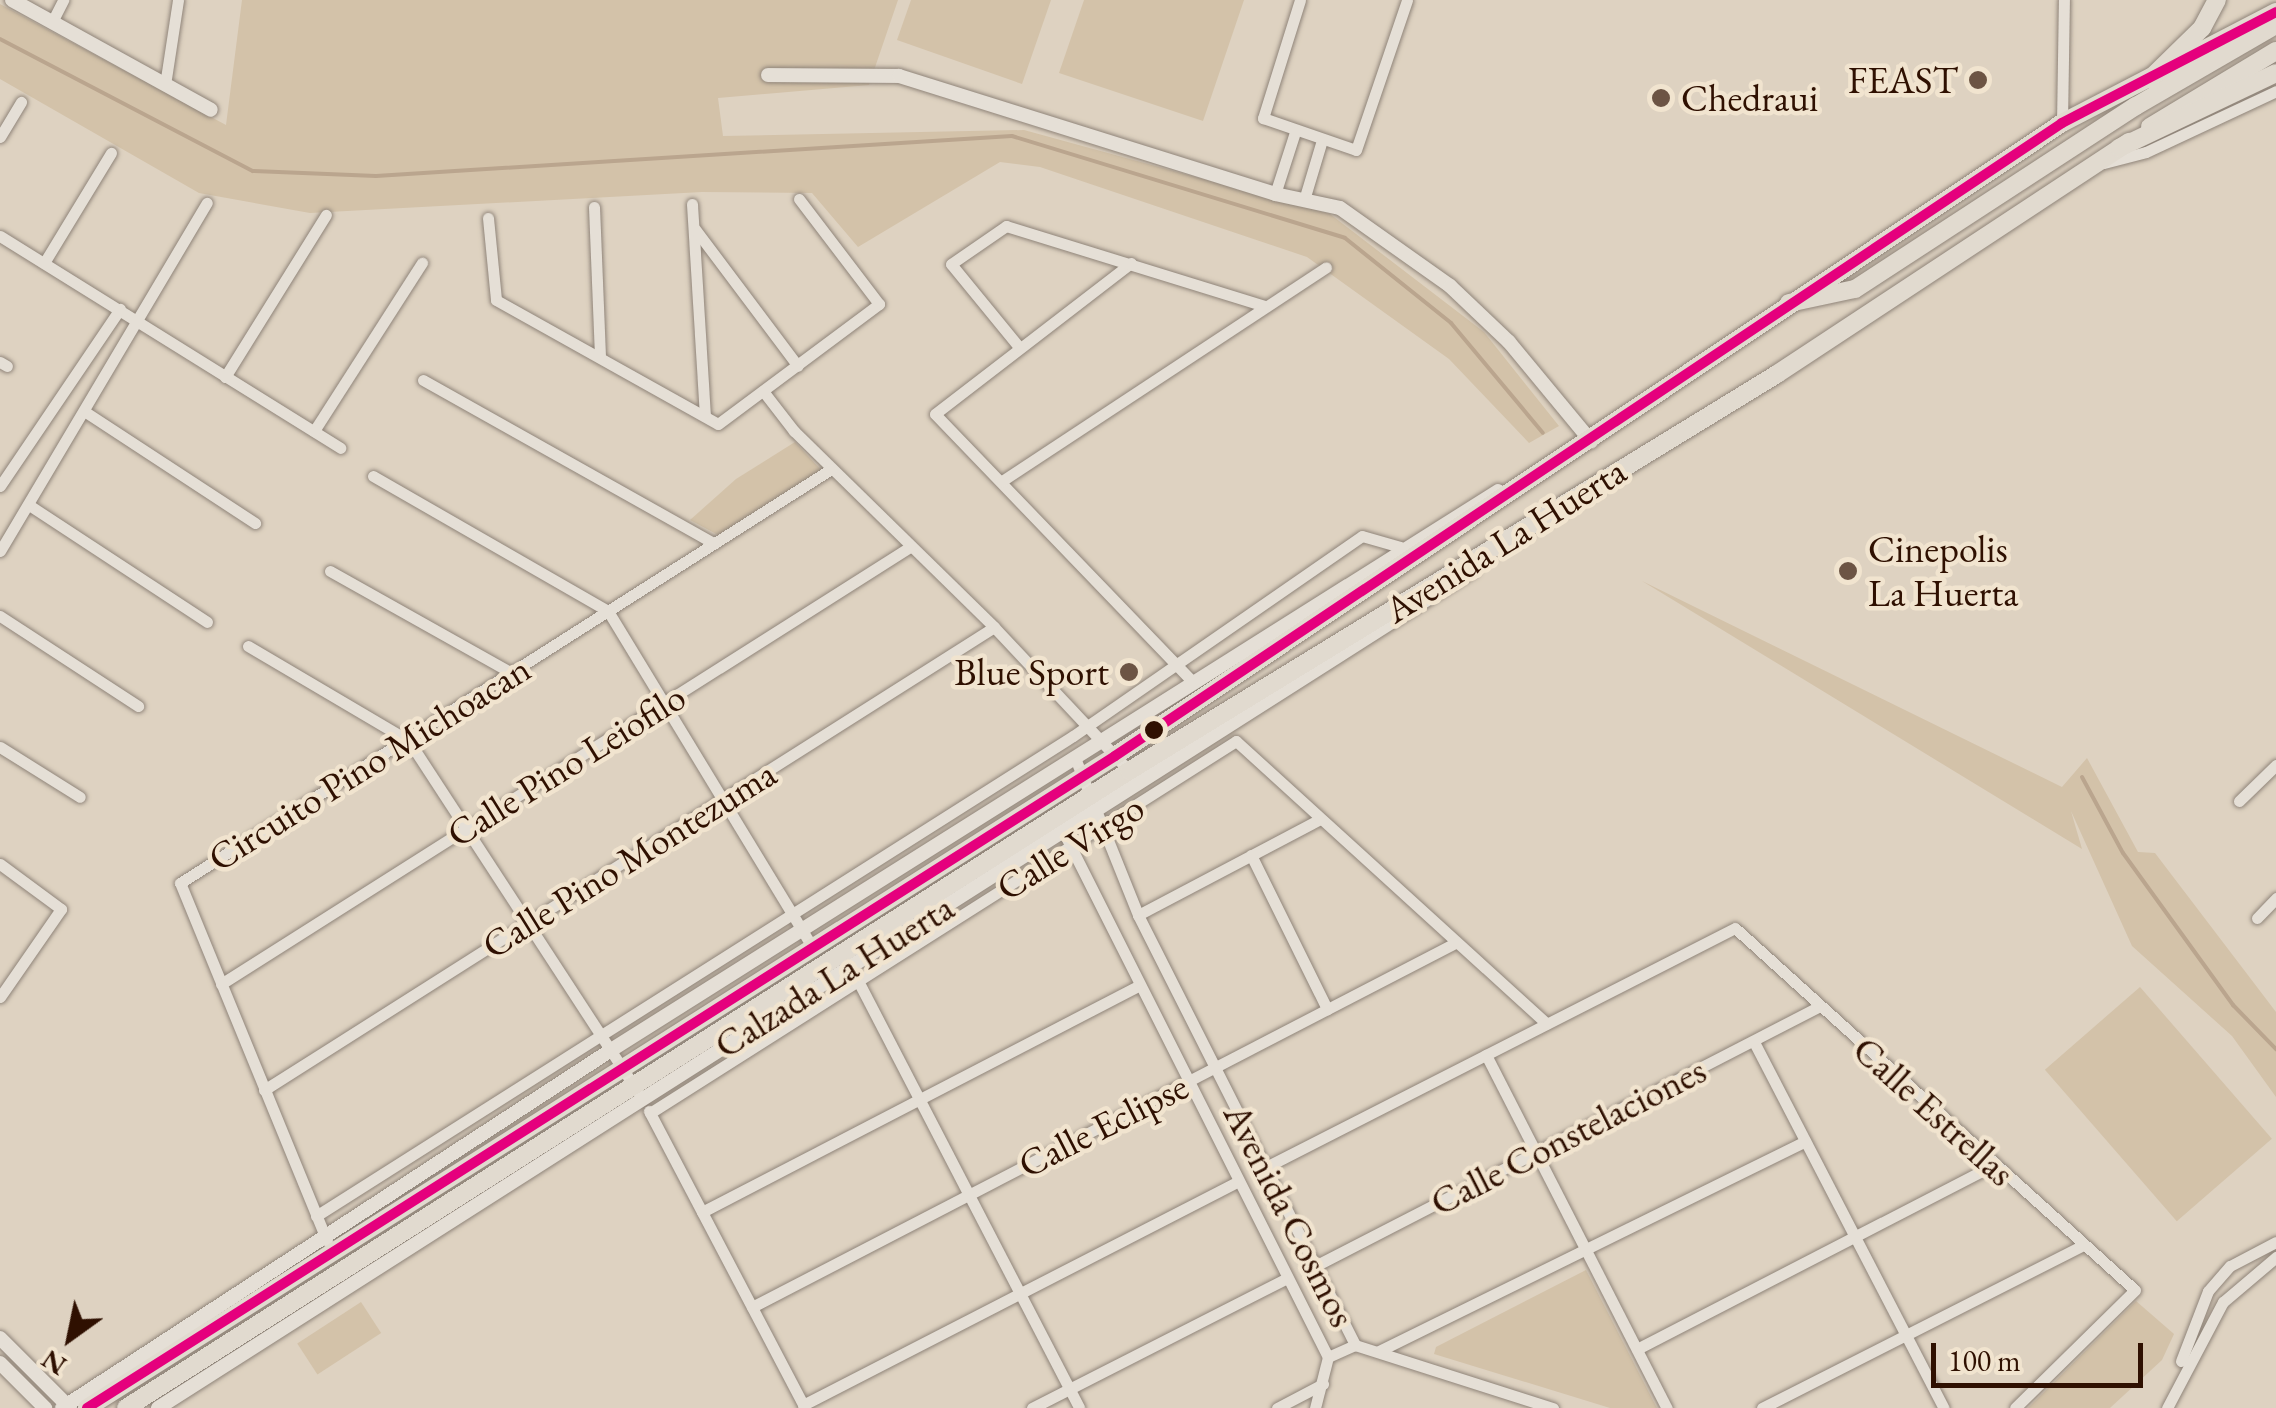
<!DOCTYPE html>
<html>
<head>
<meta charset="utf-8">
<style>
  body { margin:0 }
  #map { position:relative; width:2276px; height:1408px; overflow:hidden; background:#ded2c1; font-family:"EB Garamond",serif }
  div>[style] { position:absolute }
  .green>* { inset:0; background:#d3c2a9; transform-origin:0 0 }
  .stream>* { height:4px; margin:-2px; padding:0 2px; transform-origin:2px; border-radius:2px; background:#baa58e }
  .roads { filter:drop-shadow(0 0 2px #8f8479) drop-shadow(0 0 2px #8f8479) }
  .minor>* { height:11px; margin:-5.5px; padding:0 5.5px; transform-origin:5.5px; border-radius:5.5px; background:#e5dfd6 }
  .tertiary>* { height:14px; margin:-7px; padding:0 7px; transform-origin:7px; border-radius:7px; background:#e5dfd6 }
  .primary>* { height:18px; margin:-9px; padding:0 9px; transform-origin:9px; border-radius:9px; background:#e1dacf }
  .trunk>* { height:18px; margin:-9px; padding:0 9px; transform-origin:9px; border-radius:9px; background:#e1dacf }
  .bus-1>* { height:10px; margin:-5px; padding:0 5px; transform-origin:5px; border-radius:5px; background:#e5007d }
  .dots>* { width:28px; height:28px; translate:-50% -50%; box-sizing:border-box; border:5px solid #f1e4cf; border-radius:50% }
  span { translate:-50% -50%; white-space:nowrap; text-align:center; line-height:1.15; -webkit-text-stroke:9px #f1e4cf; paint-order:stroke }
  .poi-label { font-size:38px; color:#2f1001 }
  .right { translate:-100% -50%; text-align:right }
  .left { translate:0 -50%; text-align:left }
  .street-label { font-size:38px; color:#2f1001 }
  .north { position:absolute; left:20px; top:1288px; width:100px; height:100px; -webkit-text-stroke:8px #f1e4cf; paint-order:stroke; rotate:213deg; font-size:28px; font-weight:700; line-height:40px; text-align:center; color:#2f1001 }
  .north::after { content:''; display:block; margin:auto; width:35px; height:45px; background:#2f1001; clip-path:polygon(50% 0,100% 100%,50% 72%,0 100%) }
  .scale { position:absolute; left:1931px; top:1343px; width:212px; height:45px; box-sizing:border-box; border:5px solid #2f1001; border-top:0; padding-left:12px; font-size:30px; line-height:35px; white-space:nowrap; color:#2f1001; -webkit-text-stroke:8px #f1e4cf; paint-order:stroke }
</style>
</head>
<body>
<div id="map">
  <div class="green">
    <div style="clip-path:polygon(242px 0,898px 0,869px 85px,718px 98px,723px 136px,1024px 130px,1330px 214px,1484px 332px,1559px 426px,1529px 443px,1449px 359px,1307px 257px,1040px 167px,1000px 162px,858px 247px,812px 193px,702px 192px,310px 213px,199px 193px,0 79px,0 4px,226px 125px)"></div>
    <div style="clip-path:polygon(911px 0,1051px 0,1022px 84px,897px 40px)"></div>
    <div style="clip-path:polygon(1084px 0,1244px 0,1203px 121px,1059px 73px)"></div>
    <div style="clip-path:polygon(795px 442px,822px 471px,720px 536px,690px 520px,736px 479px)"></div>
    <div style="clip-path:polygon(1642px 581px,2062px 787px,2087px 758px,2138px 852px,2155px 853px,2276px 1012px,2276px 1097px,2232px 1036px,2132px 946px,2071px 811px,2082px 849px)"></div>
    <div style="left:2140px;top:987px;width:201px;height:126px;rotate:49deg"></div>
    <div style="clip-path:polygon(1586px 1270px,1657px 1408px,1610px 1408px,1434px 1354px,1436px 1347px)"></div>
    <div style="clip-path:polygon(2136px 1301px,2174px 1334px,2162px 1360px,2110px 1408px,2028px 1408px)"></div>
    <div style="left:361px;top:1302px;width:37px;height:76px;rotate:57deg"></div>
  </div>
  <div class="stream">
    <div style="left:0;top:39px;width:285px;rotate:27.6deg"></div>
    <div style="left:253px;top:171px;width:123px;rotate:2.3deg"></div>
    <div style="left:376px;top:176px;width:637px;rotate:-3.6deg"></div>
    <div style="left:1012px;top:136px;width:348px;rotate:17deg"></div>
    <div style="left:1345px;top:238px;width:136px;rotate:38.7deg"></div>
    <div style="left:1451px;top:323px;width:143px;rotate:50.1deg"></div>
    <div style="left:2082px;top:777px;width:86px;rotate:61.7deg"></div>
    <div style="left:2123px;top:853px;width:188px;rotate:54.1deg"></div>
    <div style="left:2233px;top:1005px;width:62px;rotate:45.7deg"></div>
  </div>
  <div class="roads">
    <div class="minor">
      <div style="left:1300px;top:0;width:124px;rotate:107.4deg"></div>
      <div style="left:1263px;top:118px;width:98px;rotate:19deg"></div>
      <div style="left:1356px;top:150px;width:158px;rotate:-71.2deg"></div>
      <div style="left:52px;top:22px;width:25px;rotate:-63deg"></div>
      <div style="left:165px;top:85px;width:86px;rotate:-81.3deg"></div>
      <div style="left:2062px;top:123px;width:123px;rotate:-89.1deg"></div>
      <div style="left:0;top:137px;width:41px;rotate:-59deg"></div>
      <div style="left:2104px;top:163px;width:43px;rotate:-14.7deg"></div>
      <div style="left:2146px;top:152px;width:144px;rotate:-25.1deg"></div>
      <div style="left:1275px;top:194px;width:65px;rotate:-72.1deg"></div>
      <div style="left:1304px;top:200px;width:63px;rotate:-73.3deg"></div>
      <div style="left:692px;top:204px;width:212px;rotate:86.5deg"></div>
      <div style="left:594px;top:207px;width:149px;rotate:87.7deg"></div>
      <div style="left:488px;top:218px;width:82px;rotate:84.4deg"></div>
      <div style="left:496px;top:300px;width:254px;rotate:29.2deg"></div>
      <div style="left:718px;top:424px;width:201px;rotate:-36.7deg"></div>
      <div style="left:879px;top:304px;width:132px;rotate:-127.3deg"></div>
      <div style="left:695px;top:229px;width:171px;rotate:53.1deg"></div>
      <div style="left:0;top:236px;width:401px;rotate:31.9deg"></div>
      <div style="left:44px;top:263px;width:129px;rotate:-58.7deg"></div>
      <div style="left:1131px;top:263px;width:247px;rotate:142.4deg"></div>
      <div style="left:935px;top:414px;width:369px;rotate:46.1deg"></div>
      <div style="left:1019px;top:347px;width:107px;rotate:-129.3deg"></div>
      <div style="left:951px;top:264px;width:67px;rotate:-34.6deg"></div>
      <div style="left:1006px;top:226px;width:270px;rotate:17.2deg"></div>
      <div style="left:0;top:362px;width:8px;rotate:30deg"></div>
      <div style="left:225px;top:377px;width:191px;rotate:-58.1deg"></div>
      <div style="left:423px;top:380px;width:334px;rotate:29.3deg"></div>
      <div style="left:763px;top:391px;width:51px;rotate:52.2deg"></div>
      <div style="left:794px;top:431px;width:280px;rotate:44.4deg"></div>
      <div style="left:994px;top:627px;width:197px;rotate:46.8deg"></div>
      <div style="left:87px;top:413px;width:201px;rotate:33.2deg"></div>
      <div style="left:314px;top:431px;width:200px;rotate:-57.3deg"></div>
      <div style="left:373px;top:476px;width:271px;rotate:29.9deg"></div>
      <div style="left:608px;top:611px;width:392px;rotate:58.7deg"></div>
      <div style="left:1002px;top:481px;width:388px;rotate:-33.4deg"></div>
      <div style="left:0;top:486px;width:214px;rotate:-55.9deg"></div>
      <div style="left:29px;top:505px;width:213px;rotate:33.3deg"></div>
      <div style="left:0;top:551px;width:405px;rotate:-59.3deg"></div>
      <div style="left:330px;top:571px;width:209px;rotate:29.3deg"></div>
      <div style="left:0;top:616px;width:165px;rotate:33.1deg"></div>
      <div style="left:248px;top:646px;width:187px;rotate:30.5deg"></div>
      <div style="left:409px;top:741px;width:418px;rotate:56.9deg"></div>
      <div style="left:0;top:747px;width:94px;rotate:32deg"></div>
      <div style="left:1075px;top:758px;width:169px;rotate:68.1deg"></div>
      <div style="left:1138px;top:915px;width:482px;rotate:63.2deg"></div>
      <div style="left:2239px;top:801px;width:52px;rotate:-44.2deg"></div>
      <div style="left:1067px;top:839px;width:580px;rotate:63.26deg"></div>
      <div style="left:1251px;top:855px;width:172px;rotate:63.7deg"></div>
      <div style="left:0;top:864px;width:76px;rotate:36.4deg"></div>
      <div style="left:61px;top:909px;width:107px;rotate:124.7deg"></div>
      <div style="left:1138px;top:915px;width:204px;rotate:-27.8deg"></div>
      <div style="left:2257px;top:918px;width:28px;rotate:-46deg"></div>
      <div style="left:856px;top:977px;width:485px;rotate:62.6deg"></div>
      <div style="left:221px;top:984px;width:816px;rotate:-32.39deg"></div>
      <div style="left:1754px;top:1042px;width:412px;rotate:62.6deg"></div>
      <div style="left:1486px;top:1055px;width:397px;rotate:62.9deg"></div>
      <div style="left:264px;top:1090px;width:864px;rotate:-32.38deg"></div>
      <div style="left:649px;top:1111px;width:335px;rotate:62.3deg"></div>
      <div style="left:650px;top:1113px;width:694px;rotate:-32.41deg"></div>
      <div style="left:1236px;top:741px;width:420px;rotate:42.3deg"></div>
      <div style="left:1266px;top:1167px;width:526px;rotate:-27deg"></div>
      <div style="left:1735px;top:928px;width:539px;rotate:42.15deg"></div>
      <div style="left:2135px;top:1290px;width:168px;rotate:135.5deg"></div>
      <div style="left:702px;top:1212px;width:491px;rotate:-27.4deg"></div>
      <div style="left:316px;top:1216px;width:896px;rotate:-32.38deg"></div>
      <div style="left:1073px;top:736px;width:351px;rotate:-34.7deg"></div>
      <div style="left:1362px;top:536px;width:40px;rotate:16deg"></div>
      <div style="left:327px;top:1241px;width:387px;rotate:-112.3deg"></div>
      <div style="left:180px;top:883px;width:771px;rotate:-32.45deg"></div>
      <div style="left:1317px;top:1265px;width:566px;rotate:-27.24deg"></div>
      <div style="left:752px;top:1307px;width:792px;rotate:-27.37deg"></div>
      <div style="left:1355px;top:1345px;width:208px;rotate:17.7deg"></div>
      <div style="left:1637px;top:1349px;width:401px;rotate:-27.3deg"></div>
      <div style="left:1379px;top:1351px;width:475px;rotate:-26.2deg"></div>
      <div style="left:2181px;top:1361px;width:75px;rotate:-68.9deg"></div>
      <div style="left:2208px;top:1291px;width:33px;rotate:-49deg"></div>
      <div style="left:2230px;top:1266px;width:52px;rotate:-27.6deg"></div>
      <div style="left:803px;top:1405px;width:487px;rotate:-27.2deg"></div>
      <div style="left:1032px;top:1408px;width:284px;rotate:-27deg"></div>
      <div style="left:1277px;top:1408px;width:52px;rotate:-27.6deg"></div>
      <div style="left:1315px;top:1408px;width:53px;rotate:-75.7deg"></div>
      <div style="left:1328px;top:1357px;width:30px;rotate:-24deg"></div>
      <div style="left:1762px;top:1408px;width:359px;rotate:-26.9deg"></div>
      <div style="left:2167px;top:1408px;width:120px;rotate:-62.2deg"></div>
      <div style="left:2223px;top:1302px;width:70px;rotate:-40.3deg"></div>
    </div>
    <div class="tertiary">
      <div style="left:12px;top:0;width:227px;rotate:28.9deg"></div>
      <div style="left:768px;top:75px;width:131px;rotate:0.4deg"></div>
      <div style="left:899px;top:76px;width:394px;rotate:17.4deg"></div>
      <div style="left:1275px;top:194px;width:66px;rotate:12.2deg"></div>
      <div style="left:1340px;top:208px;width:135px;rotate:35.3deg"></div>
      <div style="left:1450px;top:286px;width:81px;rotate:43.5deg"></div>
      <div style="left:1509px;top:342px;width:129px;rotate:50.4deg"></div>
      <div style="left:0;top:1338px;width:99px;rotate:45deg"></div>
      <div style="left:0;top:1363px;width:64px;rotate:45deg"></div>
      <div style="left:62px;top:1408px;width:652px;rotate:-33.1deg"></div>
      <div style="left:608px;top:1052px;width:1052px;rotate:-32.22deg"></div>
      <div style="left:158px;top:1408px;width:1559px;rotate:-32.51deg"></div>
    </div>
    <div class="primary">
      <div style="left:2150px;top:127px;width:147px;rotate:-31.1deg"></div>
      <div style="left:87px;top:1408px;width:1217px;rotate:-32.38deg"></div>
      <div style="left:1115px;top:756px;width:1139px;rotate:-33.76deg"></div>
      <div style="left:2062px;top:123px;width:241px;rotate:-27.4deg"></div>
      <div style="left:126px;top:1408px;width:1188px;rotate:-32.42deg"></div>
      <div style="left:1129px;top:771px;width:760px;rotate:-31.49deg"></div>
      <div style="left:1777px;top:374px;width:422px;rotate:-33.4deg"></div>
    </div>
    <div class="trunk">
      <div style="left:2150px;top:79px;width:73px;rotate:-44.4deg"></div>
      <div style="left:2202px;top:28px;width:32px;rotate:-62deg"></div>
      <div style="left:2119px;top:148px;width:174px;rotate:-25.5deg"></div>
      <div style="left:1789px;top:303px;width:67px;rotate:-12deg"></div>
      <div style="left:1855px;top:289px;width:335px;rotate:-33.1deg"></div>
      <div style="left:2136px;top:106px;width:162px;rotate:-30.1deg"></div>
    </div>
  </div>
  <div class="bus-1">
    <div style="left:87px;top:1408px;width:1217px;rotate:-32.38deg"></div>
    <div style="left:1115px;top:756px;width:1139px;rotate:-33.76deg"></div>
    <div style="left:2062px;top:123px;width:241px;rotate:-27.4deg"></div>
  </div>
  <div class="dots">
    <div style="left:1978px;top:80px;background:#6c5444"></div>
    <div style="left:1661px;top:98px;background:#6c5444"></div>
    <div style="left:1848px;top:571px;background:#6c5444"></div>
    <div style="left:1129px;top:672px;background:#6c5444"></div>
    <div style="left:1154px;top:730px;background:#2f1001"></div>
  </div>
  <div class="poi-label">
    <span class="right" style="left:1958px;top:80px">FEAST</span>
    <span class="left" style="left:1681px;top:98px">Chedraui</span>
    <span class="left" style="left:1868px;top:571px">Cinepolis<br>La Huerta</span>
    <span class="right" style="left:1109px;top:672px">Blue Sport</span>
  </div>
  <div class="street-label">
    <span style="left:1505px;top:540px;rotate:-32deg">Avenida La Huerta</span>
    <span style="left:369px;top:763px;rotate:-32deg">Circuito Pino Michoacan</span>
    <span style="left:566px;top:765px;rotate:-32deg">Calle Pino Leiofilo</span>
    <span style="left:1070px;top:847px;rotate:-32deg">Calle Virgo</span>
    <span style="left:629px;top:859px;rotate:-32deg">Calle Pino Montezuma</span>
    <span style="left:834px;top:976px;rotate:-32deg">Calzada La Huerta</span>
    <span style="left:1934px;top:1111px;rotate:42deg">Calle Estrellas</span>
    <span style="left:1103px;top:1125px;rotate:-27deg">Calle Eclipse</span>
    <span style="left:1568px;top:1136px;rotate:-27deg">Calle Constelaciones</span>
    <span style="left:1290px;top:1215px;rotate:63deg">Avenida Cosmos</span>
  </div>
  <div class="north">N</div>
  <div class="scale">100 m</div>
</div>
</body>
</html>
